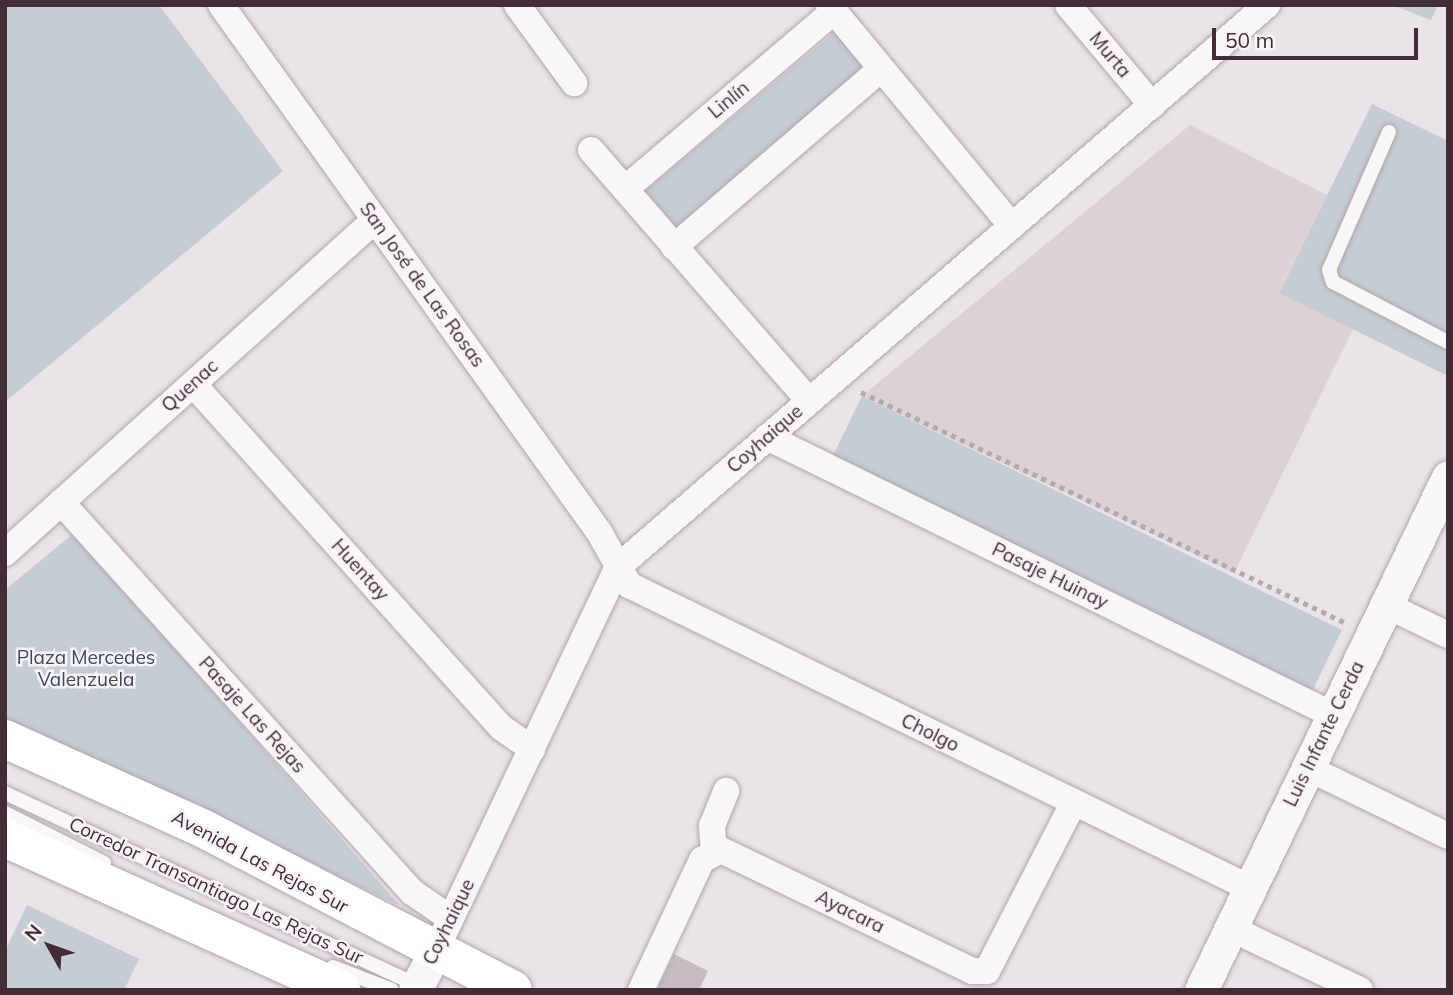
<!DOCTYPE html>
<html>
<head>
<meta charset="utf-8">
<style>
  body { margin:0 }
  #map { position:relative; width:1453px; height:995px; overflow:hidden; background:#eae3e8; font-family:Mulish,sans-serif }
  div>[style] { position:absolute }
  .built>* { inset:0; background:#dcd1d7 }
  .green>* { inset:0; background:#c5ccd4; transform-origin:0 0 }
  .building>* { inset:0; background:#c7bbc2 }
  .path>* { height:4.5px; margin-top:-2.25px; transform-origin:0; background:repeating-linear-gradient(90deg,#b3a9ae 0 5px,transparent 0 10px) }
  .roads { filter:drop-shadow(0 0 2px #b1a5ac) drop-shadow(0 0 2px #b1a5ac) }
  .service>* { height:14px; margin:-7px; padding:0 7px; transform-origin:7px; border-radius:7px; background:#f9f6f7 }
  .minor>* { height:26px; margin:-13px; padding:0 13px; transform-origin:13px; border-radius:13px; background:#f9f6f7 }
  .tertiary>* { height:33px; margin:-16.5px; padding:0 16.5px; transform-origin:16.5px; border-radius:16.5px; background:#f9f6f7 }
  .primary>* { height:38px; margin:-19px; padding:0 19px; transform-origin:19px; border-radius:19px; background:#fff }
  span { translate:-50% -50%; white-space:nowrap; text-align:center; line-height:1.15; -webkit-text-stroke:5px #f8f3f6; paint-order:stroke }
  .street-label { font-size:19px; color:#422c38 }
  .park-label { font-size:19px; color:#3a485d }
  .frame { position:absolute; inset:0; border:7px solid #422c38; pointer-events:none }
  .north { position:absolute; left:14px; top:911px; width:70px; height:70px; -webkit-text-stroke:5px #f8f3f6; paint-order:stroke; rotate:310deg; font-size:19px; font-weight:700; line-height:28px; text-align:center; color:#422c38 }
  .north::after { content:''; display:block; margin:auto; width:24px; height:32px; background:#422c38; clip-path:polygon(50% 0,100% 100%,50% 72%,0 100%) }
  .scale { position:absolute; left:1212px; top:28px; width:206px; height:32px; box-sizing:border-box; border:4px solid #422c38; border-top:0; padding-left:9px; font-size:21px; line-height:24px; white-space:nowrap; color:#422c38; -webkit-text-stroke:5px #f8f3f6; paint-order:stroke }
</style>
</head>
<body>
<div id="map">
  <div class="built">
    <div style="clip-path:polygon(1190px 125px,1327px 195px,1279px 292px,1353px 329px,1234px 573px,862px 396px)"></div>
  </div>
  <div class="green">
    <div style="clip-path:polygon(5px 5px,159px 5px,283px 171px,5px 402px)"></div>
    <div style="clip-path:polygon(1392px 5px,1438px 5px,1431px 20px)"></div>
    <div style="left:837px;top:30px;width:51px;height:250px;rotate:50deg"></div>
    <div style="clip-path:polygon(1372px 104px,1448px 141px,1448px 376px,1279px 293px)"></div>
    <div style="left:862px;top:396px;width:534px;height:81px;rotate:26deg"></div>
    <div style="clip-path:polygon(74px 533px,400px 906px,5px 719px,5px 590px)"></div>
    <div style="clip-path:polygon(27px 905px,139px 959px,124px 990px,5px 990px,5px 951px)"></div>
  </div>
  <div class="building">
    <div style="clip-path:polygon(674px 954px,708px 971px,699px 990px,657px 990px)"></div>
  </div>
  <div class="path">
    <div style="left:861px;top:392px;width:537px;rotate:25.47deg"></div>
  </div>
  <div class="roads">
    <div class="service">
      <div style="left:1389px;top:132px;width:150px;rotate:113.5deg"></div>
      <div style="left:1329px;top:270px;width:13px;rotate:72deg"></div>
      <div style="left:1333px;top:282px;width:130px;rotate:27.6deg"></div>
      <div style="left:5px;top:793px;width:457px;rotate:25deg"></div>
      <div style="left:5px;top:813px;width:111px;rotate:26.8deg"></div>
      <div style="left:333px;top:967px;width:63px;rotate:21.3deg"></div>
    </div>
    <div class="minor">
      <div style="left:221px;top:5px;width:649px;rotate:54.35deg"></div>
      <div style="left:599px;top:532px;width:61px;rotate:60.5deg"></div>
      <div style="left:629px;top:585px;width:691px;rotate:26.01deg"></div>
      <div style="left:517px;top:5px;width:97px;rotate:53.8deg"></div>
      <div style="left:829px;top:5px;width:287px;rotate:50.4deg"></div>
      <div style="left:1068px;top:5px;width:131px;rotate:50deg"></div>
      <div style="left:591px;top:150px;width:332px;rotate:49deg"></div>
      <div style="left:625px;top:189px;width:275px;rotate:-40.4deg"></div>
      <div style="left:674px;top:247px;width:273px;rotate:-40.7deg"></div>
      <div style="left:193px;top:384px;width:462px;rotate:48.1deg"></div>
      <div style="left:502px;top:728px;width:37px;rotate:35deg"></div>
      <div style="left:767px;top:437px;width:631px;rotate:26.16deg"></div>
      <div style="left:61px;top:502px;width:525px;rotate:48.01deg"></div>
      <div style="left:412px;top:892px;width:46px;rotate:34.4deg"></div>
      <div style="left:5px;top:553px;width:498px;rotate:-42deg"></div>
      <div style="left:1386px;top:605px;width:69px;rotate:25.8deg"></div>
      <div style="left:1308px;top:768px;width:156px;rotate:25.9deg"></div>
      <div style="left:714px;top:851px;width:25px;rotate:-95deg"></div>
      <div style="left:712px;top:826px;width:38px;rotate:-68deg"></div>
      <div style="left:1230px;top:928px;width:144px;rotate:25.5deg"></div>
      <div style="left:435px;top:952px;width:426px;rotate:-64.6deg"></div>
      <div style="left:618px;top:567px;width:859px;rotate:-40.89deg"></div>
      <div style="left:641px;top:990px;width:144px;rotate:-64.9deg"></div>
      <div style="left:702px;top:860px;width:21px;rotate:-28deg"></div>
      <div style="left:721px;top:850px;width:279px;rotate:25.7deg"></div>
      <div style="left:972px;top:971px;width:15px"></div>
      <div style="left:987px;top:971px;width:190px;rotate:-62.8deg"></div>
    </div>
    <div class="tertiary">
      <div style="left:415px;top:990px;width:43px;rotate:-62.2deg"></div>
      <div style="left:1201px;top:990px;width:569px;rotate:-64.29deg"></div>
    </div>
    <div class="primary">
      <div style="left:5px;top:739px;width:218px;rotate:24.3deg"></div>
      <div style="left:204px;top:829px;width:348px;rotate:27.5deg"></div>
      <div style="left:5px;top:838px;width:369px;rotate:24.3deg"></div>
    </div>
  </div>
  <div class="street-label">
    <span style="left:1110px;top:55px;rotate:50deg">Murta</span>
    <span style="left:729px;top:100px;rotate:-40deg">Linlín</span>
    <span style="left:422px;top:285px;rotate:54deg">San José de Las Rosas</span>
    <span style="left:190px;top:386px;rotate:-42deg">Quenac</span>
    <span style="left:765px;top:439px;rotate:-41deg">Coyhaique</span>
    <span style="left:360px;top:570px;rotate:48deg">Huentay</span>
    <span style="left:1050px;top:576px;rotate:26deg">Pasaje Huinay</span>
    <span style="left:252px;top:715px;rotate:48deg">Pasaje Las Rejas</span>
    <span style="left:930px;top:733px;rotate:26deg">Cholgo</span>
    <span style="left:1324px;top:734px;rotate:-64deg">Luis Infante Cerda</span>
    <span style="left:260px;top:862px;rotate:28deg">Avenida Las Rejas Sur</span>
    <span style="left:216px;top:891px;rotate:25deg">Corredor Transantiago Las Rejas Sur</span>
    <span style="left:850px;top:912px;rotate:26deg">Ayacara</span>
    <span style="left:449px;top:922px;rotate:-64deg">Coyhaique</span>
  </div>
  <div class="park-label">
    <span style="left:86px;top:669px">Plaza Mercedes<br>Valenzuela</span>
  </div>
  <div class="frame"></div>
  <div class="north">N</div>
  <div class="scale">50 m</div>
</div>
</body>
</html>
